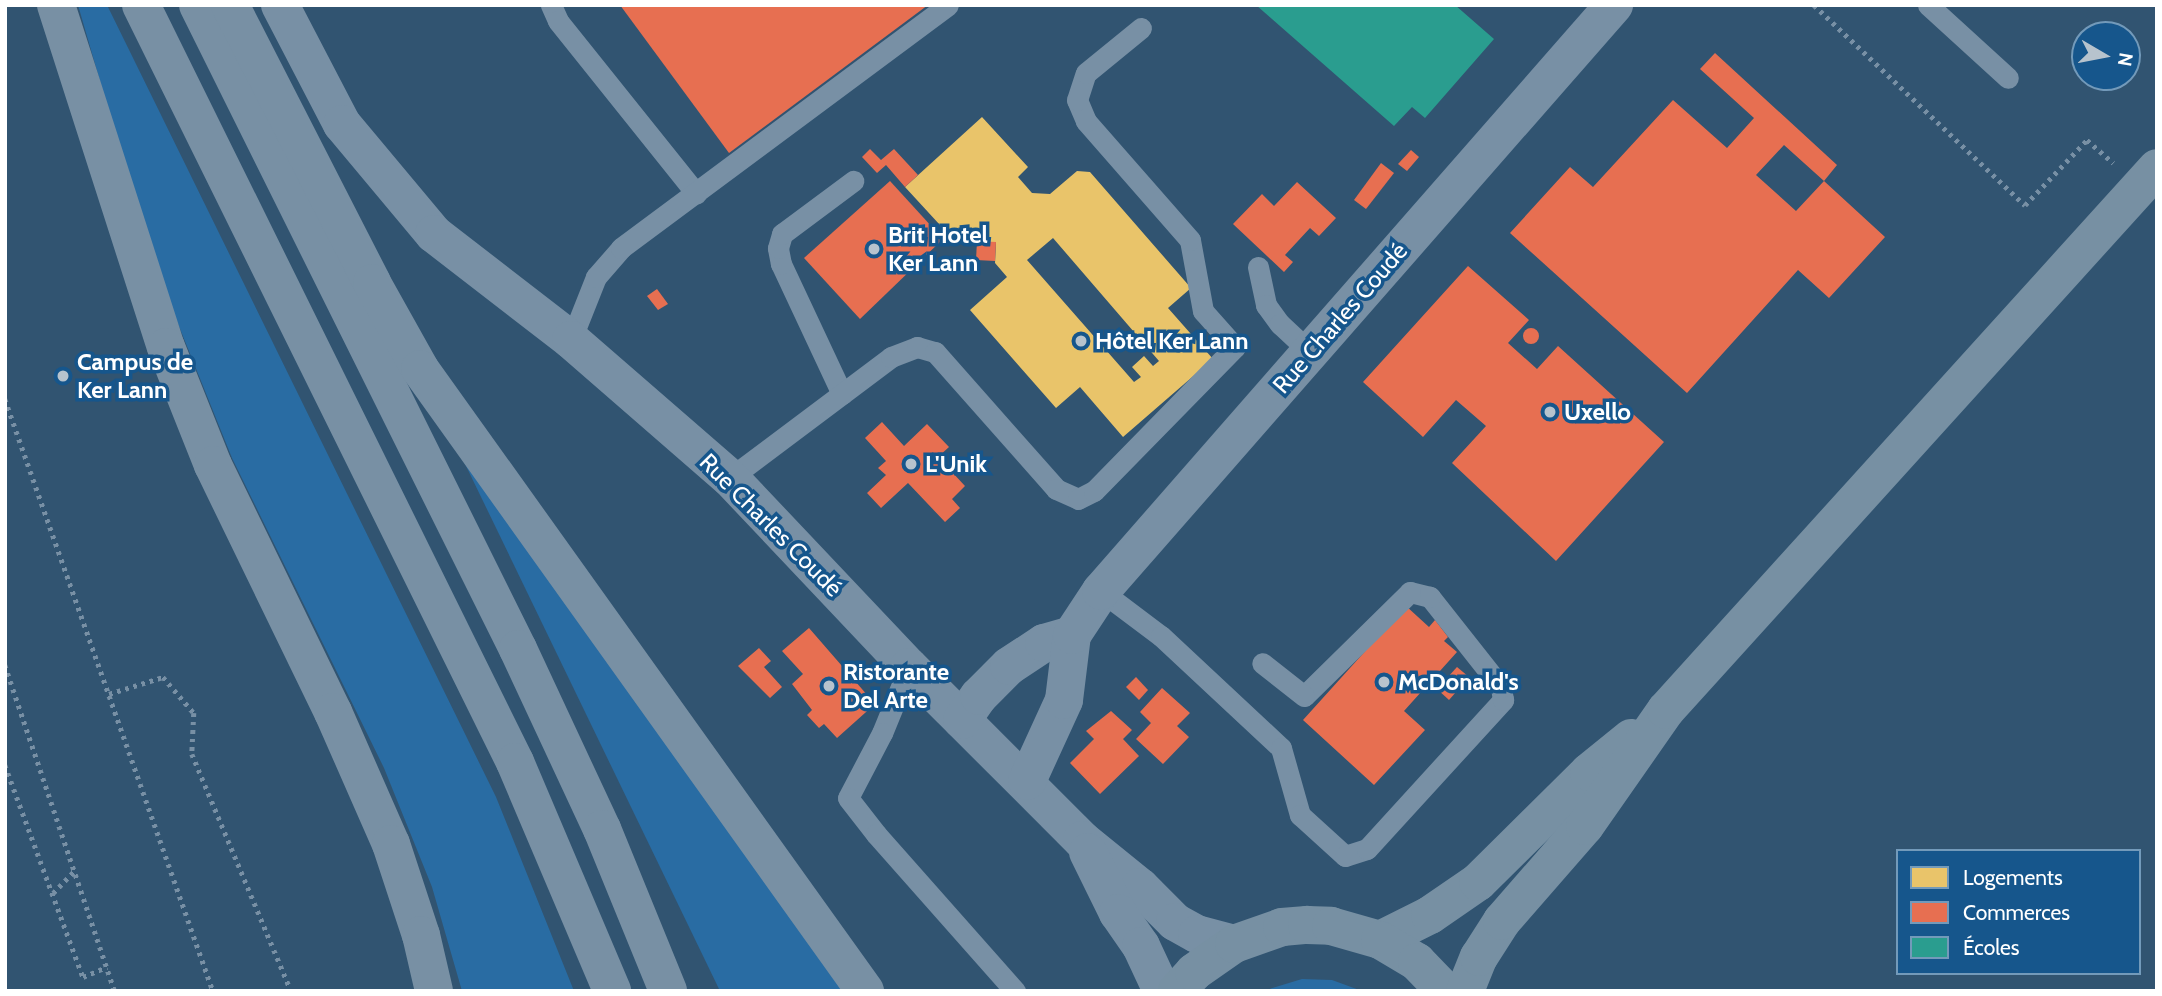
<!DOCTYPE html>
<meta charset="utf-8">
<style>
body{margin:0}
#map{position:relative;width:2162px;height:996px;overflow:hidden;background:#315471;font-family:Cabin,sans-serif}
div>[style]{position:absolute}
.green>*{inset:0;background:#296ca3}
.homes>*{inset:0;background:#e9c46a}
.shops>*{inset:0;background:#e76f51}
.round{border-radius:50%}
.schools>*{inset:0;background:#2a9d8f}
.path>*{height:4.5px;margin-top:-2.25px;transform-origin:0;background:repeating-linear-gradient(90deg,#7890a5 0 3.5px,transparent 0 8.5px)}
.service>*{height:21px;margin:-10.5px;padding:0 10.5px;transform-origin:10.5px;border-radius:10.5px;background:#7890a5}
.minor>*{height:38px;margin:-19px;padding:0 19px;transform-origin:19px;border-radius:19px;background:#7890a5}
.primary>*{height:38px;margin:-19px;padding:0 19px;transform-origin:19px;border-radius:19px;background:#7790a3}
.trunk>*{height:38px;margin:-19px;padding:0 19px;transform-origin:19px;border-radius:19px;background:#7890a4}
.dots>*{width:19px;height:19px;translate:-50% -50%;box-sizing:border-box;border:4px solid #16568c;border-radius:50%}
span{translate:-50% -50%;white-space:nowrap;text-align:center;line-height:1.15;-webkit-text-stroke:7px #16568c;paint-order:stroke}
.poi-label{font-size:24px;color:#fff;font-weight:700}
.left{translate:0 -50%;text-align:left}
.street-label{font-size:24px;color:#fff}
.frame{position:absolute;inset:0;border:7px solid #fff;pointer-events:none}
.legend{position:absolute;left:1896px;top:849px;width:245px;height:126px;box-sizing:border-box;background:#16568c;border:2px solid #739aba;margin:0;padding:9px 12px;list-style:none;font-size:21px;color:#fff}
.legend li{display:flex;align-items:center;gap:14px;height:35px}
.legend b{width:35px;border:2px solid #739aba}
.north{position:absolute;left:2071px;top:21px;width:70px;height:70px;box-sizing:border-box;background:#16568c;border:2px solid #739aba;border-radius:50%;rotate:100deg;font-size:19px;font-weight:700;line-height:28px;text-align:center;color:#fff}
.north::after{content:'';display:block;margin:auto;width:24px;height:32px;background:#b7c3cd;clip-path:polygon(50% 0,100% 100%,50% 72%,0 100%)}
</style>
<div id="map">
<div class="green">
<div style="clip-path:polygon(78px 5px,107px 5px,496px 797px,574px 991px,462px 991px,432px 887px,384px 768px,232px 458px,172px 309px,130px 185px)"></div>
<div style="clip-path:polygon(453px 439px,846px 991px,720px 991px)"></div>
<div style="clip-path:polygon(1302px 979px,1332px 980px,1362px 991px,1263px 991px)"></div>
</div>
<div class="homes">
<div style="clip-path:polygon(evenodd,982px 117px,1028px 167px,1018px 177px,1032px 193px,1050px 194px,1077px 171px,1090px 172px,1191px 288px,1168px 308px,1213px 359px,1123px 437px,1080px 387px,1056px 408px,970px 310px,1007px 277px,995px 263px,996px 242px,976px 243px,963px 227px,951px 237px,905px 187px,982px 117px,1053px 238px,1159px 361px,1153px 366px,1144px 356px,1132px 367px,1141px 377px,1134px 382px,1027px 260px,1053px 238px)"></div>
</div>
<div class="shops">
<div style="clip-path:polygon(620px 5px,928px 5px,729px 153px)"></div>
<div style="clip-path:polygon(1715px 53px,1837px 165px,1824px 181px,1784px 145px,1756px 175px,1796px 211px,1824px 181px,1885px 237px,1829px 298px,1798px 270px,1687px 393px,1510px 233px,1570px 167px,1593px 187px,1673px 100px,1727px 148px,1754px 118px,1700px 69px)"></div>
<div style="clip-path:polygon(870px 149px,881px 160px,894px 149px,918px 175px,905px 187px,886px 165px,877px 173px,862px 157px)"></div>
<div style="clip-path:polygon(1411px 150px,1419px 157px,1407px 171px,1398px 164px)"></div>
<div style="clip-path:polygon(1381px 163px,1394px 173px,1366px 209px,1354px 200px)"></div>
<div style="clip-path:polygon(890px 181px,943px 239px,860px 319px,804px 258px)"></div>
<div style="clip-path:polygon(1297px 182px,1336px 218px,1319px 236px,1310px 228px,1285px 255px,1293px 262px,1284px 272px,1233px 224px,1262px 194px,1274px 206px)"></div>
<div style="clip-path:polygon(977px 241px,996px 242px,995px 261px,976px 260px)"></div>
<div style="clip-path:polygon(1468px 266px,1529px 320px,1508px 343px,1537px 369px,1558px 346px,1664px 442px,1556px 561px,1452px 463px,1486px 426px,1456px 400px,1423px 437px,1363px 382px)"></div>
<div style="clip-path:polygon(657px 289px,668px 304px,658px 310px,647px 296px)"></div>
<div class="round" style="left:1523px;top:328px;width:16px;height:16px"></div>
<div style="clip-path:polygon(882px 422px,904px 446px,927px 424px,949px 447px,938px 457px,965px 486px,952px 499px,960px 508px,945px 522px,908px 483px,881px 508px,867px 493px,886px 475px,878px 468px,886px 461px,865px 438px)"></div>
<div style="clip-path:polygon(1406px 606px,1429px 627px,1435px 620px,1448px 637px,1444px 641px,1457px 652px,1404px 711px,1425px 730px,1374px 785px,1303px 720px)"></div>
<div style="clip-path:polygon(809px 628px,875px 704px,837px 738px,824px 724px,819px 728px,807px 715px,812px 710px,792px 684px,803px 674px,782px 651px)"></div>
<div style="clip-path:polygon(759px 648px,771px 661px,764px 667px,782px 687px,770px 698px,738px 666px)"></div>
<div style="clip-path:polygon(1457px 667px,1469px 677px,1449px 700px,1437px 689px)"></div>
<div style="clip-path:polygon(1136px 677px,1148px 690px,1139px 700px,1126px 687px)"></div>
<div style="clip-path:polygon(1162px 688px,1190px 713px,1177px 726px,1189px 737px,1163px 764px,1136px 739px,1151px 723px,1140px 712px)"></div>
<div style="clip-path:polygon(1111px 711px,1132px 730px,1123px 739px,1139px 756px,1100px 794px,1070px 763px,1094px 739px,1086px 731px)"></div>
</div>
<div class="schools">
<div style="clip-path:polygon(1256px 5px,1455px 5px,1494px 39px,1425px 118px,1412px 107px,1394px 126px)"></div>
</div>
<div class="path">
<div style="left:1814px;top:5px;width:291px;rotate:43.5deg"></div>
<div style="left:2025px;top:205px;width:90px;rotate:-46.4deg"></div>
<div style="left:2087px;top:140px;width:35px;rotate:41deg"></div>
<div style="left:5px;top:399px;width:627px;rotate:70.64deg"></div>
<div style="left:5px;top:665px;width:344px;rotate:71.4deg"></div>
<div style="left:109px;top:694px;width:57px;rotate:-17.5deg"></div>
<div style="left:163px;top:677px;width:48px;rotate:49.3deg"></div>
<div style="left:194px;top:713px;width:41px;rotate:92.8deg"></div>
<div style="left:192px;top:754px;width:257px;rotate:67.3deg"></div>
<div style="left:5px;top:765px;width:226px;rotate:69.8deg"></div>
<div style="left:83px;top:977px;width:26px;rotate:-23deg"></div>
<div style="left:53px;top:893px;width:30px;rotate:-46deg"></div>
</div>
<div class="service">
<div style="left:551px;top:5px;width:17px;rotate:66deg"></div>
<div style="left:558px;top:21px;width:221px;rotate:51.3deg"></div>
<div style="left:1928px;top:5px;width:108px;rotate:42.4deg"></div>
<div style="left:1258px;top:267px;width:39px;rotate:78deg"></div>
<div style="left:1266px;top:305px;width:24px;rotate:54deg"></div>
<div style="left:1280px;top:324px;width:41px;rotate:43deg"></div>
<div style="left:571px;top:340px;width:68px;rotate:-68.4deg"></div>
<div style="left:596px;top:277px;width:38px;rotate:-49deg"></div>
<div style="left:621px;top:248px;width:407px;rotate:-36.6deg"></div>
<div style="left:842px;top:394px;width:144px;rotate:-115.1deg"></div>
<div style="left:781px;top:264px;width:16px;rotate:-101deg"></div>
<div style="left:778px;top:248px;width:15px;rotate:-74deg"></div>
<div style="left:782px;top:234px;width:89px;rotate:-36.7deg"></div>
<div style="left:730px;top:478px;width:201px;rotate:-36.9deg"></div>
<div style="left:891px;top:357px;width:28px;rotate:-21deg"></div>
<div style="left:917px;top:347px;width:19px;rotate:16deg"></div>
<div style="left:935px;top:352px;width:183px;rotate:48.5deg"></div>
<div style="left:1056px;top:489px;width:24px;rotate:24deg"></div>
<div style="left:1078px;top:499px;width:18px;rotate:-27deg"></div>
<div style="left:1094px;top:491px;width:202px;rotate:-45.6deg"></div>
<div style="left:1235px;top:347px;width:48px;rotate:-131.6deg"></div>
<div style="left:1203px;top:311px;width:72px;rotate:-100.4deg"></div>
<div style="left:1190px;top:240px;width:158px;rotate:-131.2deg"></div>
<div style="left:1086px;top:121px;width:23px;rotate:-113deg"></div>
<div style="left:1077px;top:100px;width:28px;rotate:-72deg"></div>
<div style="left:1086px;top:73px;width:71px;rotate:-39.3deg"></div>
<div style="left:1101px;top:591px;width:75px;rotate:36.9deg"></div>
<div style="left:1161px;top:636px;width:164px;rotate:43deg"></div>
<div style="left:1281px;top:748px;width:70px;rotate:74.2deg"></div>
<div style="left:1300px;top:815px;width:61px;rotate:42.3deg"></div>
<div style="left:1345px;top:856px;width:23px;rotate:-18deg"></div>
<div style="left:1367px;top:849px;width:202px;rotate:-47.6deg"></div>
<div style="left:1503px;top:700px;width:13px;rotate:-99deg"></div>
<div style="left:1501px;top:687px;width:115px;rotate:-128.3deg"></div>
<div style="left:1430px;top:597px;width:21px;rotate:-166deg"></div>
<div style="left:1410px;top:592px;width:148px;rotate:135.5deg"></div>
<div style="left:1304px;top:696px;width:53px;rotate:-141.8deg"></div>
<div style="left:909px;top:667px;width:71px;rotate:112.2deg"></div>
<div style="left:882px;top:733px;width:73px;rotate:117.6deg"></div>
<div style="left:848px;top:798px;width:46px;rotate:52.1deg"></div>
<div style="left:876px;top:834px;width:210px;rotate:48.5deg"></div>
</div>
<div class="minor">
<div style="left:280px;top:5px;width:134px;rotate:62.5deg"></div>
<div style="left:342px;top:124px;width:143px;rotate:50.1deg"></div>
<div style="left:434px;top:234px;width:173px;rotate:37.7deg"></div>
<div style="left:571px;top:340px;width:211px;rotate:41deg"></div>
<div style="left:730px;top:478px;width:260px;rotate:46.6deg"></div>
<div style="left:909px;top:667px;width:245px;rotate:45deg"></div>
<div style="left:1082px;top:840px;width:75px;rotate:39deg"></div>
<div style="left:1140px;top:887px;width:49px;rotate:45deg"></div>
<div style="left:1175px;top:922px;width:25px;rotate:29deg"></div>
<div style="left:1197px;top:934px;width:38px;rotate:15deg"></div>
<div style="left:962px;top:720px;width:29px;rotate:-55deg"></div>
<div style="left:979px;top:696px;width:42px;rotate:-45deg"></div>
<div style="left:1009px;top:666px;width:42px;rotate:-33.3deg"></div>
<div style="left:1044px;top:643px;width:29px;rotate:-16deg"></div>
<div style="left:1027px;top:781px;width:89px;rotate:-65.4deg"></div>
<div style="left:1064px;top:700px;width:65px;rotate:-83deg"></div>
<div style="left:1072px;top:635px;width:53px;rotate:-56.6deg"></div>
<div style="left:1101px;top:591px;width:779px;rotate:-48.8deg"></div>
<div style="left:1088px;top:852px;width:68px;rotate:63.8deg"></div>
<div style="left:1118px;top:913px;width:40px;rotate:55.1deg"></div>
<div style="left:1141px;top:946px;width:50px;rotate:65deg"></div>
</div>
<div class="primary">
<div style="left:1380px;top:940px;width:56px;rotate:-26.6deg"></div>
<div style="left:1430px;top:915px;width:58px;rotate:-34.5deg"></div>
<div style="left:1478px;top:882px;width:156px;rotate:-44.7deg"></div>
<div style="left:1589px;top:772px;width:54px;rotate:-39deg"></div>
<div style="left:1177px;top:991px;width:25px;rotate:-48deg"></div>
<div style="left:1194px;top:972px;width:49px;rotate:-35deg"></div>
<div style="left:1234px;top:944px;width:51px;rotate:-19.5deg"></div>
<div style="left:1282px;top:927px;width:25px;rotate:-5deg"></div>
<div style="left:1307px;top:925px;width:24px;rotate:2deg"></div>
<div style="left:1331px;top:926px;width:51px;rotate:15.9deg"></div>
<div style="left:1380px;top:940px;width:43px;rotate:30.7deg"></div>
<div style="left:1417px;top:962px;width:40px;rotate:46deg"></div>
<div style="left:1465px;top:991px;width:37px;rotate:-68deg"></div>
<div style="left:1479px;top:957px;width:43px;rotate:-57.4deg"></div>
<div style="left:1502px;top:921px;width:126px;rotate:-48.9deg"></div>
<div style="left:1585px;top:826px;width:141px;rotate:-55.1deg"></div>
<div style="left:1666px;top:710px;width:731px;rotate:-47.83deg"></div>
</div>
<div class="trunk">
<div style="left:56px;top:5px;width:359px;rotate:72.2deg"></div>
<div style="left:166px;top:347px;width:127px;rotate:68.3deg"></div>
<div style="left:213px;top:465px;width:275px;rotate:64.1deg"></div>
<div style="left:333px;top:712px;width:144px;rotate:66.3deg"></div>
<div style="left:391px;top:844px;width:96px;rotate:71.8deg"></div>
<div style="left:421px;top:935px;width:57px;rotate:76.9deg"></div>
<div style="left:141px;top:5px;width:844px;rotate:63.71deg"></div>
<div style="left:515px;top:762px;width:249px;rotate:67deg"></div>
<div style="left:198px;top:5px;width:719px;rotate:63.58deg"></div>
<div style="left:518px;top:649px;width:199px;rotate:65deg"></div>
<div style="left:602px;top:829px;width:175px;rotate:67.8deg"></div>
<div style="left:230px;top:5px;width:312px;rotate:62.9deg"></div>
<div style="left:372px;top:283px;width:98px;rotate:60.8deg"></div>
<div style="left:420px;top:369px;width:765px;rotate:54.42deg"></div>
</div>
<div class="dots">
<div style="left:874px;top:249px;background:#b7c3cd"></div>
<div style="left:1081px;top:341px;background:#b7c3cd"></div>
<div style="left:63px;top:376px;background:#b7c3cd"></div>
<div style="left:1550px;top:412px;background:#b7c3cd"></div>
<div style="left:911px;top:464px;background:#b7c3cd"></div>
<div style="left:1384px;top:682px;background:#b7c3cd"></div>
<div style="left:829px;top:686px;background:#b7c3cd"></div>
</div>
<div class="poi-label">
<span class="left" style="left:888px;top:249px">Brit Hotel<br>Ker Lann</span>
<span class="left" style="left:1095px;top:341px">Hôtel Ker Lann</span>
<span class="left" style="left:77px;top:376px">Campus de<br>Ker Lann</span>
<span class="left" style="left:1564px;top:412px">Uxello</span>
<span class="left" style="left:925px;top:464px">L'Unik</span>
<span class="left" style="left:843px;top:686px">Ristorante<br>Del Arte</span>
<span class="left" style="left:1398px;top:682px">McDonald's</span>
</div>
<div class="street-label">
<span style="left:1340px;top:318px;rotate:-49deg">Rue Charles Coudé</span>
<span style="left:771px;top:525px;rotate:45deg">Rue Charles Coudé</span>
</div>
<div class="frame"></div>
<ul class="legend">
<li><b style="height:19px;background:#e9c46a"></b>Logements</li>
<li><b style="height:19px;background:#e76f51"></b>Commerces</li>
<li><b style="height:19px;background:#2a9d8f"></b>Écoles</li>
</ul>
<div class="north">N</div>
</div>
